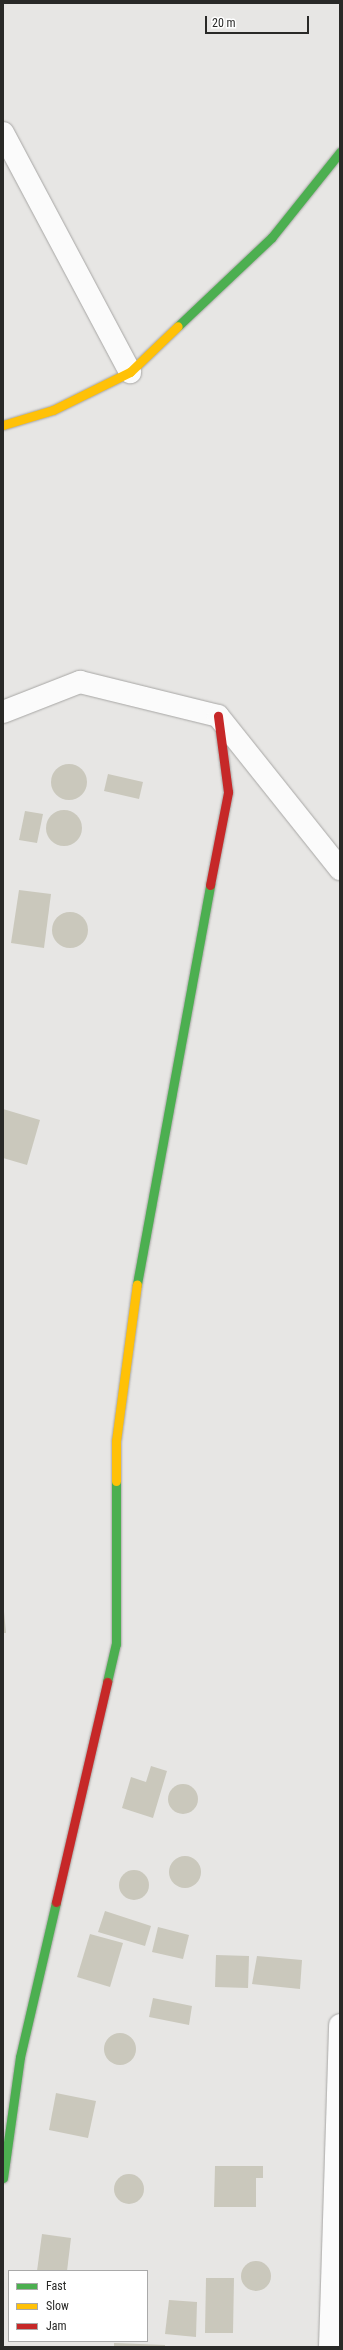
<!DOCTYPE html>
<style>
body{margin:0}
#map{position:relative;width:343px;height:2350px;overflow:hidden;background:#e7e6e4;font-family:"Roboto Condensed",sans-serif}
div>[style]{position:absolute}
.building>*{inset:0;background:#cac8bc}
.round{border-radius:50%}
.roads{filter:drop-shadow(0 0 1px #a7a6a4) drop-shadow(0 0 1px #a7a6a4)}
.street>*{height:22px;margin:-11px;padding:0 11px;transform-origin:11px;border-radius:11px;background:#fbfbfb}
.fast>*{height:9px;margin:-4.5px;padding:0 4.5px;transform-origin:4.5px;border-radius:4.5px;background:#4caf50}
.slow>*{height:9px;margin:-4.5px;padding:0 4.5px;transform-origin:4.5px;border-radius:4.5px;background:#ffc107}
.jam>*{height:9px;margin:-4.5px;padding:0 4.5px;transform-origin:4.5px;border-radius:4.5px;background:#c62828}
span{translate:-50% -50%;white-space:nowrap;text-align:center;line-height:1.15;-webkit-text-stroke:3.5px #fff;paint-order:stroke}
.frame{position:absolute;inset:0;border:4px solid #292927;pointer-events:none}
.legend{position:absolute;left:8px;top:2270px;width:140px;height:72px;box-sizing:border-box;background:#fff;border:1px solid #a9a9a9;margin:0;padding:5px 7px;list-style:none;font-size:12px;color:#292927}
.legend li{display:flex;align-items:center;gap:8px;height:20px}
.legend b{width:20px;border:1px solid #a9a9a9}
.scale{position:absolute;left:205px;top:16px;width:104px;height:18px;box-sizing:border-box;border:2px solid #292927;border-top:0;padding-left:5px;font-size:12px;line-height:14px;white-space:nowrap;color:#292927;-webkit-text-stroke:3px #fff;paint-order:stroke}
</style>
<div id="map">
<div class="building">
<div class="round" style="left:51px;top:764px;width:36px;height:36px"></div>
<div style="clip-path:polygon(108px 774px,143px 782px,139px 799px,104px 791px)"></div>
<div class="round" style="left:46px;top:810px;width:36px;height:36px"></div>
<div style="clip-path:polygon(25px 811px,43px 814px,37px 843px,19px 840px)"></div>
<div style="clip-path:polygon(19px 890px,51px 894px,44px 948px,11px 943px)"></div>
<div class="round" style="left:52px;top:912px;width:36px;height:36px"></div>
<div style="clip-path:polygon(3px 1109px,40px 1120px,27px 1165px,3px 1158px)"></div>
<div style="clip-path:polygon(3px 1601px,6px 1633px,3px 1633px)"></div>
<div style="clip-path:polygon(151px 1766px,167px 1771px,153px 1818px,122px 1808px,131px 1777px,146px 1782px)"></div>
<div class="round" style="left:168px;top:1784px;width:30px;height:30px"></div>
<div class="round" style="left:169px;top:1856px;width:32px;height:32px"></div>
<div class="round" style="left:119px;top:1870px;width:30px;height:30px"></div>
<div style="clip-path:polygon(105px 1911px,151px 1926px,145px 1946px,98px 1932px)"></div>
<div style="clip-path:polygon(158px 1927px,189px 1935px,183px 1959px,152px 1952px)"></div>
<div style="clip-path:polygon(90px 1934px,123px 1943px,110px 1987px,77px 1977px)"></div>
<div style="clip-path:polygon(216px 1955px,249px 1956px,248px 1988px,215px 1987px)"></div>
<div style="clip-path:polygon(257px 1956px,302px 1960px,300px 1989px,252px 1984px)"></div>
<div style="clip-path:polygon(153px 1998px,192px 2006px,189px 2025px,149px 2017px)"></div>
<div class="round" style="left:104px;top:2033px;width:32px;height:32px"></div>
<div style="clip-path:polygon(56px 2093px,96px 2101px,88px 2138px,49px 2130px)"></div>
<div style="clip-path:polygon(215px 2166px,263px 2166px,263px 2178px,256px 2178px,256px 2207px,214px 2207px)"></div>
<div class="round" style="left:114px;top:2174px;width:30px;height:30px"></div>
<div style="clip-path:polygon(42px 2234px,71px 2238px,67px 2271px,37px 2271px)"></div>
<div class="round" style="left:241px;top:2261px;width:30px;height:30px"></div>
<div style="clip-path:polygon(206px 2278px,234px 2278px,233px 2333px,205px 2333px)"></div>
<div style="clip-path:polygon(169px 2300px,197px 2302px,196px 2337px,165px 2334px)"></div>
<div style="clip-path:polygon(114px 2343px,165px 2345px,165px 2347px,114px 2347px)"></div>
</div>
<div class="roads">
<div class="street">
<div style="left:3px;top:133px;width:271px;rotate:62deg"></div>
<div style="left:3px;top:712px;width:83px;rotate:-21.3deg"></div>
<div style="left:80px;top:682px;width:142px;rotate:13.8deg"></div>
<div style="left:218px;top:716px;width:196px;rotate:51.4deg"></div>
<div style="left:330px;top:2347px;width:322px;rotate:-88.2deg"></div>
</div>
<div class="fast">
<div style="left:178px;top:326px;width:129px;rotate:-43.4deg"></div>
<div style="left:272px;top:237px;width:109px;rotate:-51.3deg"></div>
<div style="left:137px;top:1284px;width:406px;rotate:-79.6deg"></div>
<div style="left:107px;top:1682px;width:39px;rotate:-77deg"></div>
<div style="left:116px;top:1644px;width:163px;rotate:-90deg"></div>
<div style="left:3px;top:2178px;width:122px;rotate:-82deg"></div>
<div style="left:20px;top:2057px;width:159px;rotate:-76.9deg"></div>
</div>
<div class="slow">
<div style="left:3px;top:425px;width:52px;rotate:-16.7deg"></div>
<div style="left:53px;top:410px;width:86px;rotate:-26.3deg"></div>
<div style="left:130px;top:372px;width:66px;rotate:-43.8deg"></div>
<div style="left:116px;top:1481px;width:40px;rotate:-90deg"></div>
<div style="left:116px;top:1441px;width:158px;rotate:-82.4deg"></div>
</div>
<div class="jam">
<div style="left:210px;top:885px;width:95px;rotate:-79deg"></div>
<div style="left:228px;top:792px;width:77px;rotate:-97.5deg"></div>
<div style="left:56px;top:1902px;width:226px;rotate:-76.9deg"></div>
</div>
</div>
<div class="frame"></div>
<ul class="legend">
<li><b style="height:5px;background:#4caf50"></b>Fast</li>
<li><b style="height:5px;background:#ffc107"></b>Slow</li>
<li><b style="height:5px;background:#c62828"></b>Jam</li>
</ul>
<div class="scale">20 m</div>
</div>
